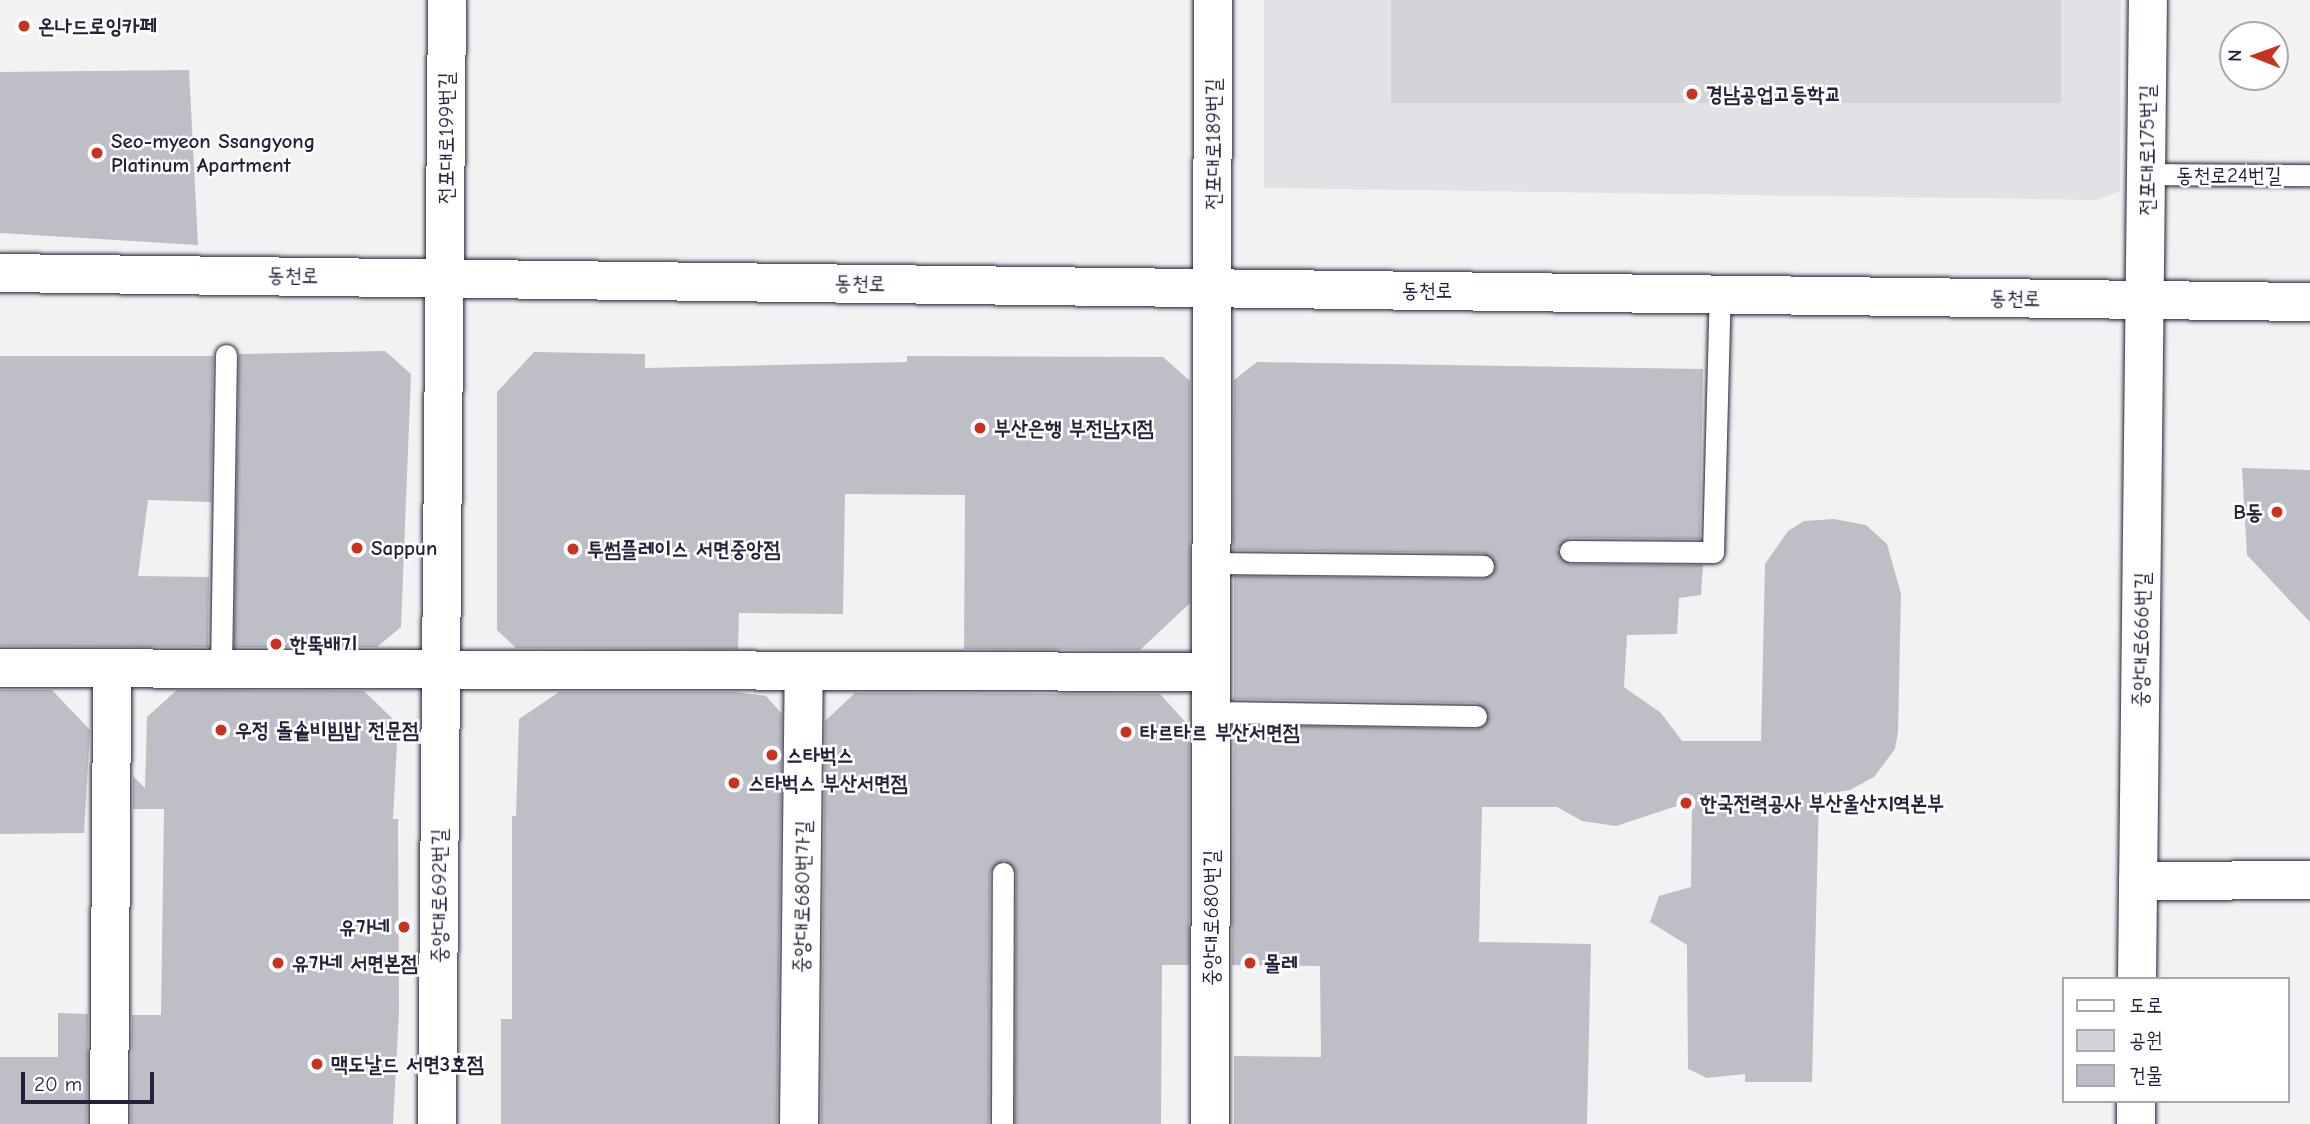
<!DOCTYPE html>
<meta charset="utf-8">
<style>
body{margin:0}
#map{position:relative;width:2310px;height:1124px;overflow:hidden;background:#f2f2f3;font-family:"Comic Neue","Poor Story",sans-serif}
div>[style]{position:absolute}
.built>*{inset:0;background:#e2e2e6}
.green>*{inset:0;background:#d3d3d8}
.building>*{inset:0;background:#bebec6}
.roads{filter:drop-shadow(0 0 2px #22223b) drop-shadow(0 0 2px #22223b)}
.lane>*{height:21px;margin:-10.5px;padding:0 10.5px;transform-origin:10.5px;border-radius:10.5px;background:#fff}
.street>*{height:38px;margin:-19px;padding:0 19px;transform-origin:19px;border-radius:19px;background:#fff}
.secondary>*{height:38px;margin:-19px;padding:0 19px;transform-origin:19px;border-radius:19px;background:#fff}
.dots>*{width:19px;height:19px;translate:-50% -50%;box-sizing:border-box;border:4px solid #fff;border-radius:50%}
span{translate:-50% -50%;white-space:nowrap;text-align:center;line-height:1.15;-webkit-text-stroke:5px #fff;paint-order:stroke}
.poi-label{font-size:21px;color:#22223b;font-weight:700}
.left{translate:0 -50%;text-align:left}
.right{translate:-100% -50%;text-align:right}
.street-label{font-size:21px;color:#22223b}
.legend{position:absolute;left:2062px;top:977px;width:228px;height:126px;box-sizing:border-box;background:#fff;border:2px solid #a7a7b1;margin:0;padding:9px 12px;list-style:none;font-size:21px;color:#22223b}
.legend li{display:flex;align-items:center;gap:14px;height:35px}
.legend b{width:35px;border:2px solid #a7a7b1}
.north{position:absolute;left:2219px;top:21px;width:70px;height:70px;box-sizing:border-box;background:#fff;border:2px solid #a7a7b1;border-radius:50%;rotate:271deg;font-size:19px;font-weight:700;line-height:28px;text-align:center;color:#22223b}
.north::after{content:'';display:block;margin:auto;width:24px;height:32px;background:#c8321e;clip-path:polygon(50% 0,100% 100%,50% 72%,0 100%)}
.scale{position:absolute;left:21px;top:1072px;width:133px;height:32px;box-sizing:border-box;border:4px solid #22223b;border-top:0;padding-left:9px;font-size:21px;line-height:24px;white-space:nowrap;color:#22223b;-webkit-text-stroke:5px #fff;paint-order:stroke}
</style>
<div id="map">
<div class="built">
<div style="clip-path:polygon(1264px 0,2121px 0,2120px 191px,2097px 200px,1264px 188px)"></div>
</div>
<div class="green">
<div style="clip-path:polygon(1391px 0,2061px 0,2061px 103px,1391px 103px)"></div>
</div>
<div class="building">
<div style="clip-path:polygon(189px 70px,198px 245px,0 233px,0 72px)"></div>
<div style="clip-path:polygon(385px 351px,411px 374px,401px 627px,377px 647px,234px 647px,239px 354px)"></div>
<div style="clip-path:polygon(534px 352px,645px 354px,645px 368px,907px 362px,907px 356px,1163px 357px,1190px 381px,1190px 603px,1140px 650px,964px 649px,965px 495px,845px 494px,843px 614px,739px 613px,738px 649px,516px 648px,497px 630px,497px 392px)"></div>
<div style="clip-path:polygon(0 356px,213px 356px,211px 502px,148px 500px,138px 576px,209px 577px,208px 647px,0 646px)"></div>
<div style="clip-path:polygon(1257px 362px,1703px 369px,1700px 539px,1570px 538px,1557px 550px,1570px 564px,1703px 565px,1701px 595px,1679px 598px,1677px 634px,1627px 635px,1624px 687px,1661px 713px,1682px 741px,1761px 741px,1765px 564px,1788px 531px,1804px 521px,1834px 519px,1866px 525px,1887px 544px,1901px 594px,1898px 732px,1895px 749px,1874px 777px,1850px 790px,1819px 795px,1812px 1082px,1745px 1082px,1745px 1074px,1707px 1078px,1688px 1069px,1687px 945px,1650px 922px,1659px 896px,1691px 887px,1692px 801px,1616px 826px,1582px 821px,1557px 807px,1482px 807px,1479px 942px,1591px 944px,1587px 1124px,1234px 1124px,1234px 1056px,1321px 1057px,1320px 966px,1232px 965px,1234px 725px,1476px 729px,1489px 716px,1476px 703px,1234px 699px,1234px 576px,1483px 579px,1496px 567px,1483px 553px,1233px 550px,1234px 380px)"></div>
<div style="clip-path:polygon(2242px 468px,2310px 470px,2310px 622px,2247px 555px)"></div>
<div style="clip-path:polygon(0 690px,52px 690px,90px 730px,84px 833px,0 834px)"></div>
<div style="clip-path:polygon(177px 690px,364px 691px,398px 724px,393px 819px,398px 819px,399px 1011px,393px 1124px,131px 1124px,132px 1015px,161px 1015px,164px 809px,133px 809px,133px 776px,145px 788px,147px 717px)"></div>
<div style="clip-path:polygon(559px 692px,735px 692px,766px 696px,782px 714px,777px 1124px,501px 1124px,501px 1019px,512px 1019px,512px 816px,516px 816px,519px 719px)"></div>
<div style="clip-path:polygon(855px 693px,1160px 694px,1189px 726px,1189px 965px,1162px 965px,1161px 1124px,1015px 1124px,1016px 873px,1004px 860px,990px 873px,989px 1124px,821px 1124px,825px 721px)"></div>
<div style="clip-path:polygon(58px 1013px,88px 1014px,87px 1124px,0 1124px,0 1057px,58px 1057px)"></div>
</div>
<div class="roads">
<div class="lane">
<div style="left:2147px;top:174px;width:163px;rotate:0.4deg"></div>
<div style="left:1570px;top:551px;width:143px;rotate:0.4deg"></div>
<div style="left:1713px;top:552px;width:260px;rotate:-88.5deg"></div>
<div style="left:1212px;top:563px;width:271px;rotate:0.6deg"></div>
<div style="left:221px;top:669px;width:314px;rotate:-89.1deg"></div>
<div style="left:1211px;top:712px;width:265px;rotate:0.9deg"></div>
<div style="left:1002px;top:1124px;width:251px;rotate:-89.8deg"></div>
</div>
<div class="street">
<div style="left:0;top:668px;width:1211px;rotate:0.19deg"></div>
<div style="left:2138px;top:881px;width:172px;rotate:-0.3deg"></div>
<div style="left:109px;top:1124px;width:455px;rotate:-89.6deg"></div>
<div style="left:799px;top:1124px;width:453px;rotate:-89.4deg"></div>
<div style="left:1210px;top:1124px;width:1124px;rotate:-89.85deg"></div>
</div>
<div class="secondary">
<div style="left:0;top:273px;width:2310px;rotate:0.72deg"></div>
<div style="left:2137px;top:979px;width:979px;rotate:-89.36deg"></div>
<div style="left:437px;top:1124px;width:1124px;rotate:-89.49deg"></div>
<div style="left:2136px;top:1124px;width:23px;rotate:-90deg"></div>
</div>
</div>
<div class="dots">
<div style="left:24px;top:26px;background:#c8321e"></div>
<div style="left:1692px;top:94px;background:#c8321e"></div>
<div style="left:97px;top:153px;background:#c8321e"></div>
<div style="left:980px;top:428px;background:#c8321e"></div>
<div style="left:2277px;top:512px;background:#c8321e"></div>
<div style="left:357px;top:548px;background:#c8321e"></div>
<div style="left:573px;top:549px;background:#c8321e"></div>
<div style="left:276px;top:644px;background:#c8321e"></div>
<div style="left:221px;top:730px;background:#c8321e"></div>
<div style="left:1126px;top:732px;background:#c8321e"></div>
<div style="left:772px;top:755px;background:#c8321e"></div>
<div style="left:734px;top:783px;background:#c8321e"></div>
<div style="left:1686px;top:803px;background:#c8321e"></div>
<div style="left:404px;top:927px;background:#c8321e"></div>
<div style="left:278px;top:963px;background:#c8321e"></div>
<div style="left:1250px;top:963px;background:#c8321e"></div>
<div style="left:317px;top:1064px;background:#c8321e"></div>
</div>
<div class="poi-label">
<span class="left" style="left:38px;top:26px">온나드로잉카페</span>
<span class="left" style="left:1706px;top:94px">경남공업고등학교</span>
<span class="left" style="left:111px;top:153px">Seo-myeon Ssangyong<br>Platinum Apartment</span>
<span class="left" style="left:994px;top:428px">부산은행 부전남지점</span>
<span class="right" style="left:2263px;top:512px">B동</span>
<span class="left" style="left:371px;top:548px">Sappun</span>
<span class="left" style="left:587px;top:549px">투썸플레이스 서면중앙점</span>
<span class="left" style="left:290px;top:644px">한뚝배기</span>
<span class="left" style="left:235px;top:730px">우정 돌솥비빔밥 전문점</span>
<span class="left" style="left:1140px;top:732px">타르타르 부산서면점</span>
<span class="left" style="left:786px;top:755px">스타벅스</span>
<span class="left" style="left:748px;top:783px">스타벅스 부산서면점</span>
<span class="left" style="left:1700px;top:803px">한국전력공사 부산울산지역본부</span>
<span class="right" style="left:390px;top:927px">유가네</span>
<span class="left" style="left:292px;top:963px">유가네 서면본점</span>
<span class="left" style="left:1264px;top:963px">몰레</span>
<span class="left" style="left:331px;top:1064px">맥도날드 서면3호점</span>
</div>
<div class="street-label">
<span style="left:446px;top:138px;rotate:-90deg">전포대로199번길</span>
<span style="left:1213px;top:144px;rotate:-90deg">전포대로189번길</span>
<span style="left:2147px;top:150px;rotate:-90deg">전포대로175번길</span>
<span style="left:2229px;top:175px">동천로24번길</span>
<span style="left:293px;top:275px;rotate:1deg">동천로</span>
<span style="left:860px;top:283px;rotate:1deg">동천로</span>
<span style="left:1427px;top:290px">동천로</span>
<span style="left:2015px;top:298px;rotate:1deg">동천로</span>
<span style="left:2141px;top:640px;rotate:-89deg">중앙대로666번길</span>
<span style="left:439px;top:896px;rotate:-90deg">중앙대로692번길</span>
<span style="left:802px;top:897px;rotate:-89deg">중앙대로680번가길</span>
<span style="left:1211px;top:918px;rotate:-90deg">중앙대로680번길</span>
</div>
<ul class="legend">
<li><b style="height:9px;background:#fff"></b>도로</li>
<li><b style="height:19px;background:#d3d3d8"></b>공원</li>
<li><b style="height:19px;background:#bebec6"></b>건물</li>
</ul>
<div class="north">N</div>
<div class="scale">20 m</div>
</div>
